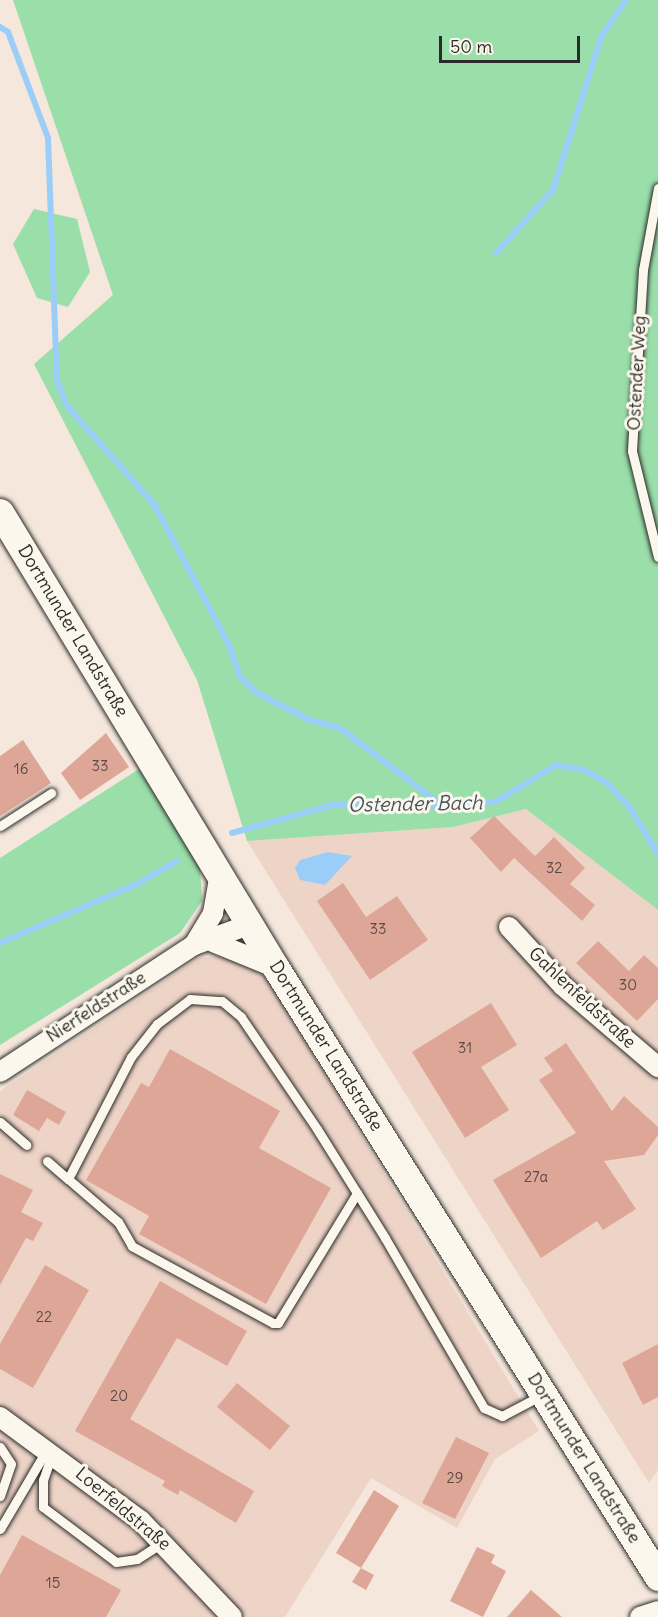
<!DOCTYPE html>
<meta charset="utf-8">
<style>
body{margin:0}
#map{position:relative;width:658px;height:1617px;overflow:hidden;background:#f5e7db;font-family:Delius,sans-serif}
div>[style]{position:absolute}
.built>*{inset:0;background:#eed4c7}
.green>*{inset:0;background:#9adea9}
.water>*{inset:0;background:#9acdf8}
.stream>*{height:6px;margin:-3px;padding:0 3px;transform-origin:3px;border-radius:3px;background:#9acdf8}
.building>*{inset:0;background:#dea697}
.roads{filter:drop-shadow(0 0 2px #2b2b2b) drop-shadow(0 0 2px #2b2b2b)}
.lane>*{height:9px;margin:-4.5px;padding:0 4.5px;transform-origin:4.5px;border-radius:4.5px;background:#fbf7ec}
.street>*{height:20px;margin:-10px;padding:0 10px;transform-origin:10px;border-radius:10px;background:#fbf7ec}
.secondary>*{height:27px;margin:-13.5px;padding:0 13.5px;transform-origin:13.5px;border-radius:13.5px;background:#fbf7ec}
span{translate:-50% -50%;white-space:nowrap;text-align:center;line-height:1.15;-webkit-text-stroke:6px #fbf7ec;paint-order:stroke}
.number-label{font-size:15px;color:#584a46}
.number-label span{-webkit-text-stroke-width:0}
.street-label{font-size:18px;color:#2b2b2b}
.water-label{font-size:20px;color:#47545e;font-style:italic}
.scale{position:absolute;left:439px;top:36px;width:141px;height:27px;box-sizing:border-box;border:3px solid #2b2b2b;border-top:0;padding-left:8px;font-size:18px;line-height:21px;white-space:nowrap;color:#2b2b2b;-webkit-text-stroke:4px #fbf7ec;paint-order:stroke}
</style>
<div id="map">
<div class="built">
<div style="clip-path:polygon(526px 809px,658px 910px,658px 1470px,649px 1483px,247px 841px,453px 827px)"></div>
<div style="clip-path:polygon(220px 956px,249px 965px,268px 980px,539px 1431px,495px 1459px,457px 1528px,371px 1478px,285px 1617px,0 1617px,0 1091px,199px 958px)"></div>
</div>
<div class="green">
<div style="clip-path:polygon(13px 0,658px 0,658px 910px,526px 809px,453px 827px,247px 841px,197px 680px,34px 364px,113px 295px)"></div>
<div style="clip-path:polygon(34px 209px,77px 219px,90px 272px,68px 307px,37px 298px,13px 244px)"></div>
<div style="clip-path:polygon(139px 769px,200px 867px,202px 901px,180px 933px,0 1045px,0 858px)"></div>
</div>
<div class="water">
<div style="clip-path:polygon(328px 852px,352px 856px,325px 885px,300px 880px,295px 868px,300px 860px)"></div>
</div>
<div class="stream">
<div style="left:0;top:27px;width:9px;rotate:32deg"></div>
<div style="left:8px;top:32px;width:113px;rotate:69.3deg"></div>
<div style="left:48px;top:138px;width:242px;rotate:87.9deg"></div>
<div style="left:57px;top:380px;width:27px;rotate:70deg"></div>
<div style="left:66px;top:405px;width:132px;rotate:48.4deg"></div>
<div style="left:154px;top:504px;width:160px;rotate:62deg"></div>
<div style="left:229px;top:645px;width:34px;rotate:71deg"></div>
<div style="left:240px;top:677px;width:23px;rotate:43deg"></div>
<div style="left:257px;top:693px;width:59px;rotate:27deg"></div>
<div style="left:310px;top:720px;width:31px;rotate:15deg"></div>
<div style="left:340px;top:728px;width:126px;rotate:37.2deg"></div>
<div style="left:496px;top:253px;width:85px;rotate:-47.9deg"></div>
<div style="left:553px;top:190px;width:163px;rotate:-72.5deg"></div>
<div style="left:602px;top:35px;width:42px;rotate:-55.6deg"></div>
<div style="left:232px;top:833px;width:105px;rotate:-15.5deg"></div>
<div style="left:333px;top:805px;width:136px;rotate:0.4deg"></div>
<div style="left:469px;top:806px;width:28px;rotate:-10deg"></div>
<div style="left:497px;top:801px;width:69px;rotate:-31.4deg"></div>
<div style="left:556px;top:765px;width:28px;rotate:10deg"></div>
<div style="left:584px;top:770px;width:25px;rotate:29deg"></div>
<div style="left:606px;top:782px;width:35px;rotate:47deg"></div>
<div style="left:630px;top:808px;width:54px;rotate:58.7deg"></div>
<div style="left:0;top:943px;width:149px;rotate:-23.3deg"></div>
<div style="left:137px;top:884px;width:46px;rotate:-29.9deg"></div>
</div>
<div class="building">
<div style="clip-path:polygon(106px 733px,129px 767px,80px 800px,61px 773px)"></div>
<div style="clip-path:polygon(23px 740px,51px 783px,0 816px,0 756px)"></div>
<div style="clip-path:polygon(494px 816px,535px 856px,554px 837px,585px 868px,570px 884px,595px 905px,582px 921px,514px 858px,501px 872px,470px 838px)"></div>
<div style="clip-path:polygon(343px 883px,366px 917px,397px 896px,428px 940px,370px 980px,317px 901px)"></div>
<div style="clip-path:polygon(598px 941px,629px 971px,644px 955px,658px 968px,658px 999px,637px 1021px,576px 963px)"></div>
<div style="clip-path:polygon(491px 1003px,517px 1045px,481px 1067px,509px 1110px,465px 1138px,412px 1052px)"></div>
<div style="clip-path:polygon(566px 1043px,612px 1111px,624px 1096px,658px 1127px,658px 1135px,644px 1155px,604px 1161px,636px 1209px,603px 1230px,597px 1221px,541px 1258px,493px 1180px,576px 1133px,539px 1080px,553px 1071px,544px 1058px)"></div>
<div style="clip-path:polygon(170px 1049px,280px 1111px,259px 1148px,331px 1188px,266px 1304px,139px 1234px,149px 1216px,86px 1180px,141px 1083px,149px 1087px)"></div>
<div style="clip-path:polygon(27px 1090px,66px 1112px,59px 1125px,47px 1118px,39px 1131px,13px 1115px)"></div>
<div style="clip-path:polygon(0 1174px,33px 1190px,21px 1212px,43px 1223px,33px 1241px,26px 1238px,0 1285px)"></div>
<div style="clip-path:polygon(45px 1265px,89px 1290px,33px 1388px,0 1369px,0 1344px)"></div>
<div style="clip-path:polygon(160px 1281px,247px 1331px,227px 1366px,177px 1338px,130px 1419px,254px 1491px,236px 1523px,180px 1490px,178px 1495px,162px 1486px,165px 1481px,75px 1431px)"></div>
<div style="clip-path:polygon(658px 1344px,658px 1397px,643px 1405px,622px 1363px)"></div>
<div style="clip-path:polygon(237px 1383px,290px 1426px,270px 1450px,217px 1407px)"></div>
<div style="clip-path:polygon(456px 1437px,489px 1453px,455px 1519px,422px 1503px)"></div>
<div style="clip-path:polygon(374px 1490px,399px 1506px,361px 1568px,336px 1553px)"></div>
<div style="clip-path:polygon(22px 1535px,121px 1590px,106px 1617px,0 1617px,0 1575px)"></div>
<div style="clip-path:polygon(477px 1547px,495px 1555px,491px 1563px,506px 1571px,483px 1617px,450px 1601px)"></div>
<div style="clip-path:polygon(361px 1568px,374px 1575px,366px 1590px,352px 1582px)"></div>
<div style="clip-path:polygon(531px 1590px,562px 1617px,507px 1617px)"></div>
</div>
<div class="roads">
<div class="lane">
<div style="left:658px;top:188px;width:83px;rotate:100.4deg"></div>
<div style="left:643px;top:270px;width:181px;rotate:93.5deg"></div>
<div style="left:632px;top:451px;width:109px;rotate:76.2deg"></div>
<div style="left:0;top:826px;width:61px;rotate:-32.9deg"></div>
<div style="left:0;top:1122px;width:35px;rotate:41deg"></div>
<div style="left:47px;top:1161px;width:28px;rotate:41deg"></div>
<div style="left:357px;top:1193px;width:152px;rotate:121.3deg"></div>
<div style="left:278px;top:1323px;width:5px;rotate:180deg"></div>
<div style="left:273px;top:1323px;width:161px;rotate:-151.4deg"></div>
<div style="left:132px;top:1246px;width:28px;rotate:-120deg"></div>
<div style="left:118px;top:1222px;width:66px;rotate:-139.3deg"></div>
<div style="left:68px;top:1179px;width:137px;rotate:-62.7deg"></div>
<div style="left:131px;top:1057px;width:42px;rotate:-51.8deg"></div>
<div style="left:157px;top:1024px;width:41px;rotate:-37.1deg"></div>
<div style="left:190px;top:999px;width:32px;rotate:4deg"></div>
<div style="left:222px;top:1001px;width:25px;rotate:40deg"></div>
<div style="left:241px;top:1017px;width:135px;rotate:55.8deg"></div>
<div style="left:317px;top:1129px;width:75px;rotate:58deg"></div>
<div style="left:357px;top:1193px;width:53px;rotate:58.1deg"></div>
<div style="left:385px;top:1238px;width:197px;rotate:59.8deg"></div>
<div style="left:484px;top:1408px;width:20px;rotate:24deg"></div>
<div style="left:502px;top:1416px;width:45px;rotate:-27.7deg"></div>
<div style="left:0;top:1447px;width:20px;rotate:57deg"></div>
<div style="left:11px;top:1464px;width:34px;rotate:109deg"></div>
<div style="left:52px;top:1454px;width:28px;rotate:109deg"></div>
<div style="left:43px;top:1480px;width:27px;rotate:90deg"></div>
<div style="left:43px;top:1507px;width:91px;rotate:37deg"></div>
<div style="left:116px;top:1562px;width:21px;rotate:-8deg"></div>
<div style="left:137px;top:1559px;width:31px;rotate:-33deg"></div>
<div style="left:0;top:1529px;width:91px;rotate:-59.5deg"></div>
</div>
<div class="street">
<div style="left:509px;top:927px;width:80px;rotate:47.5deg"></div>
<div style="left:563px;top:986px;width:125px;rotate:40.5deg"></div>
<div style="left:213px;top:942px;width:66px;rotate:22.3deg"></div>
<div style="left:194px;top:945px;width:37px;rotate:-59deg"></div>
<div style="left:213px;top:913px;width:40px;rotate:-80deg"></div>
<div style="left:0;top:1072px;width:232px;rotate:-33.2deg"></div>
<div style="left:194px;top:945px;width:61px;rotate:-20.2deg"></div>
<div style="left:0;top:1417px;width:175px;rotate:36.4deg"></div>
<div style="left:141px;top:1521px;width:132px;rotate:46.5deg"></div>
<div style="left:640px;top:1617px;width:19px;rotate:-18deg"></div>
</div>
<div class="secondary">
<div style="left:0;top:512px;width:533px;rotate:58.82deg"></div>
<div style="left:276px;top:968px;width:719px;rotate:57.9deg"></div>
</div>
</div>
<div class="number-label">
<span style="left:100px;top:766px">33</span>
<span style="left:21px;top:769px">16</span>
<span style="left:554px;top:868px">32</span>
<span style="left:378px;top:929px">33</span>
<span style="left:628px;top:985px">30</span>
<span style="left:465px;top:1048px">31</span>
<span style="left:536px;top:1177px">27a</span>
<span style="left:44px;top:1317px">22</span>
<span style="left:119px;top:1396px">20</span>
<span style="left:455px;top:1478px">29</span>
<span style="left:53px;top:1583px">15</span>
</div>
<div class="street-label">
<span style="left:637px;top:373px;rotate:-87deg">Ostender Weg</span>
<span style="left:73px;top:631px;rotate:59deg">Dortmunder Landstraße</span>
<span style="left:582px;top:998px;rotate:43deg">Gahlenfeldstraße</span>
<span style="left:96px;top:1007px;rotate:-33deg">Nierfeldstraße</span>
<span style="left:326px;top:1046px;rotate:58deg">Dortmunder Landstraße</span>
<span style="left:584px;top:1458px;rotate:58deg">Dortmunder Landstraße</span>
<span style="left:123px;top:1509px;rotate:40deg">Loerfeldstraße</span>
</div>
<div class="water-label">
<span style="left:415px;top:803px;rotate:-1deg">Ostender Bach</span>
</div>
<div class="scale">50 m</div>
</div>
